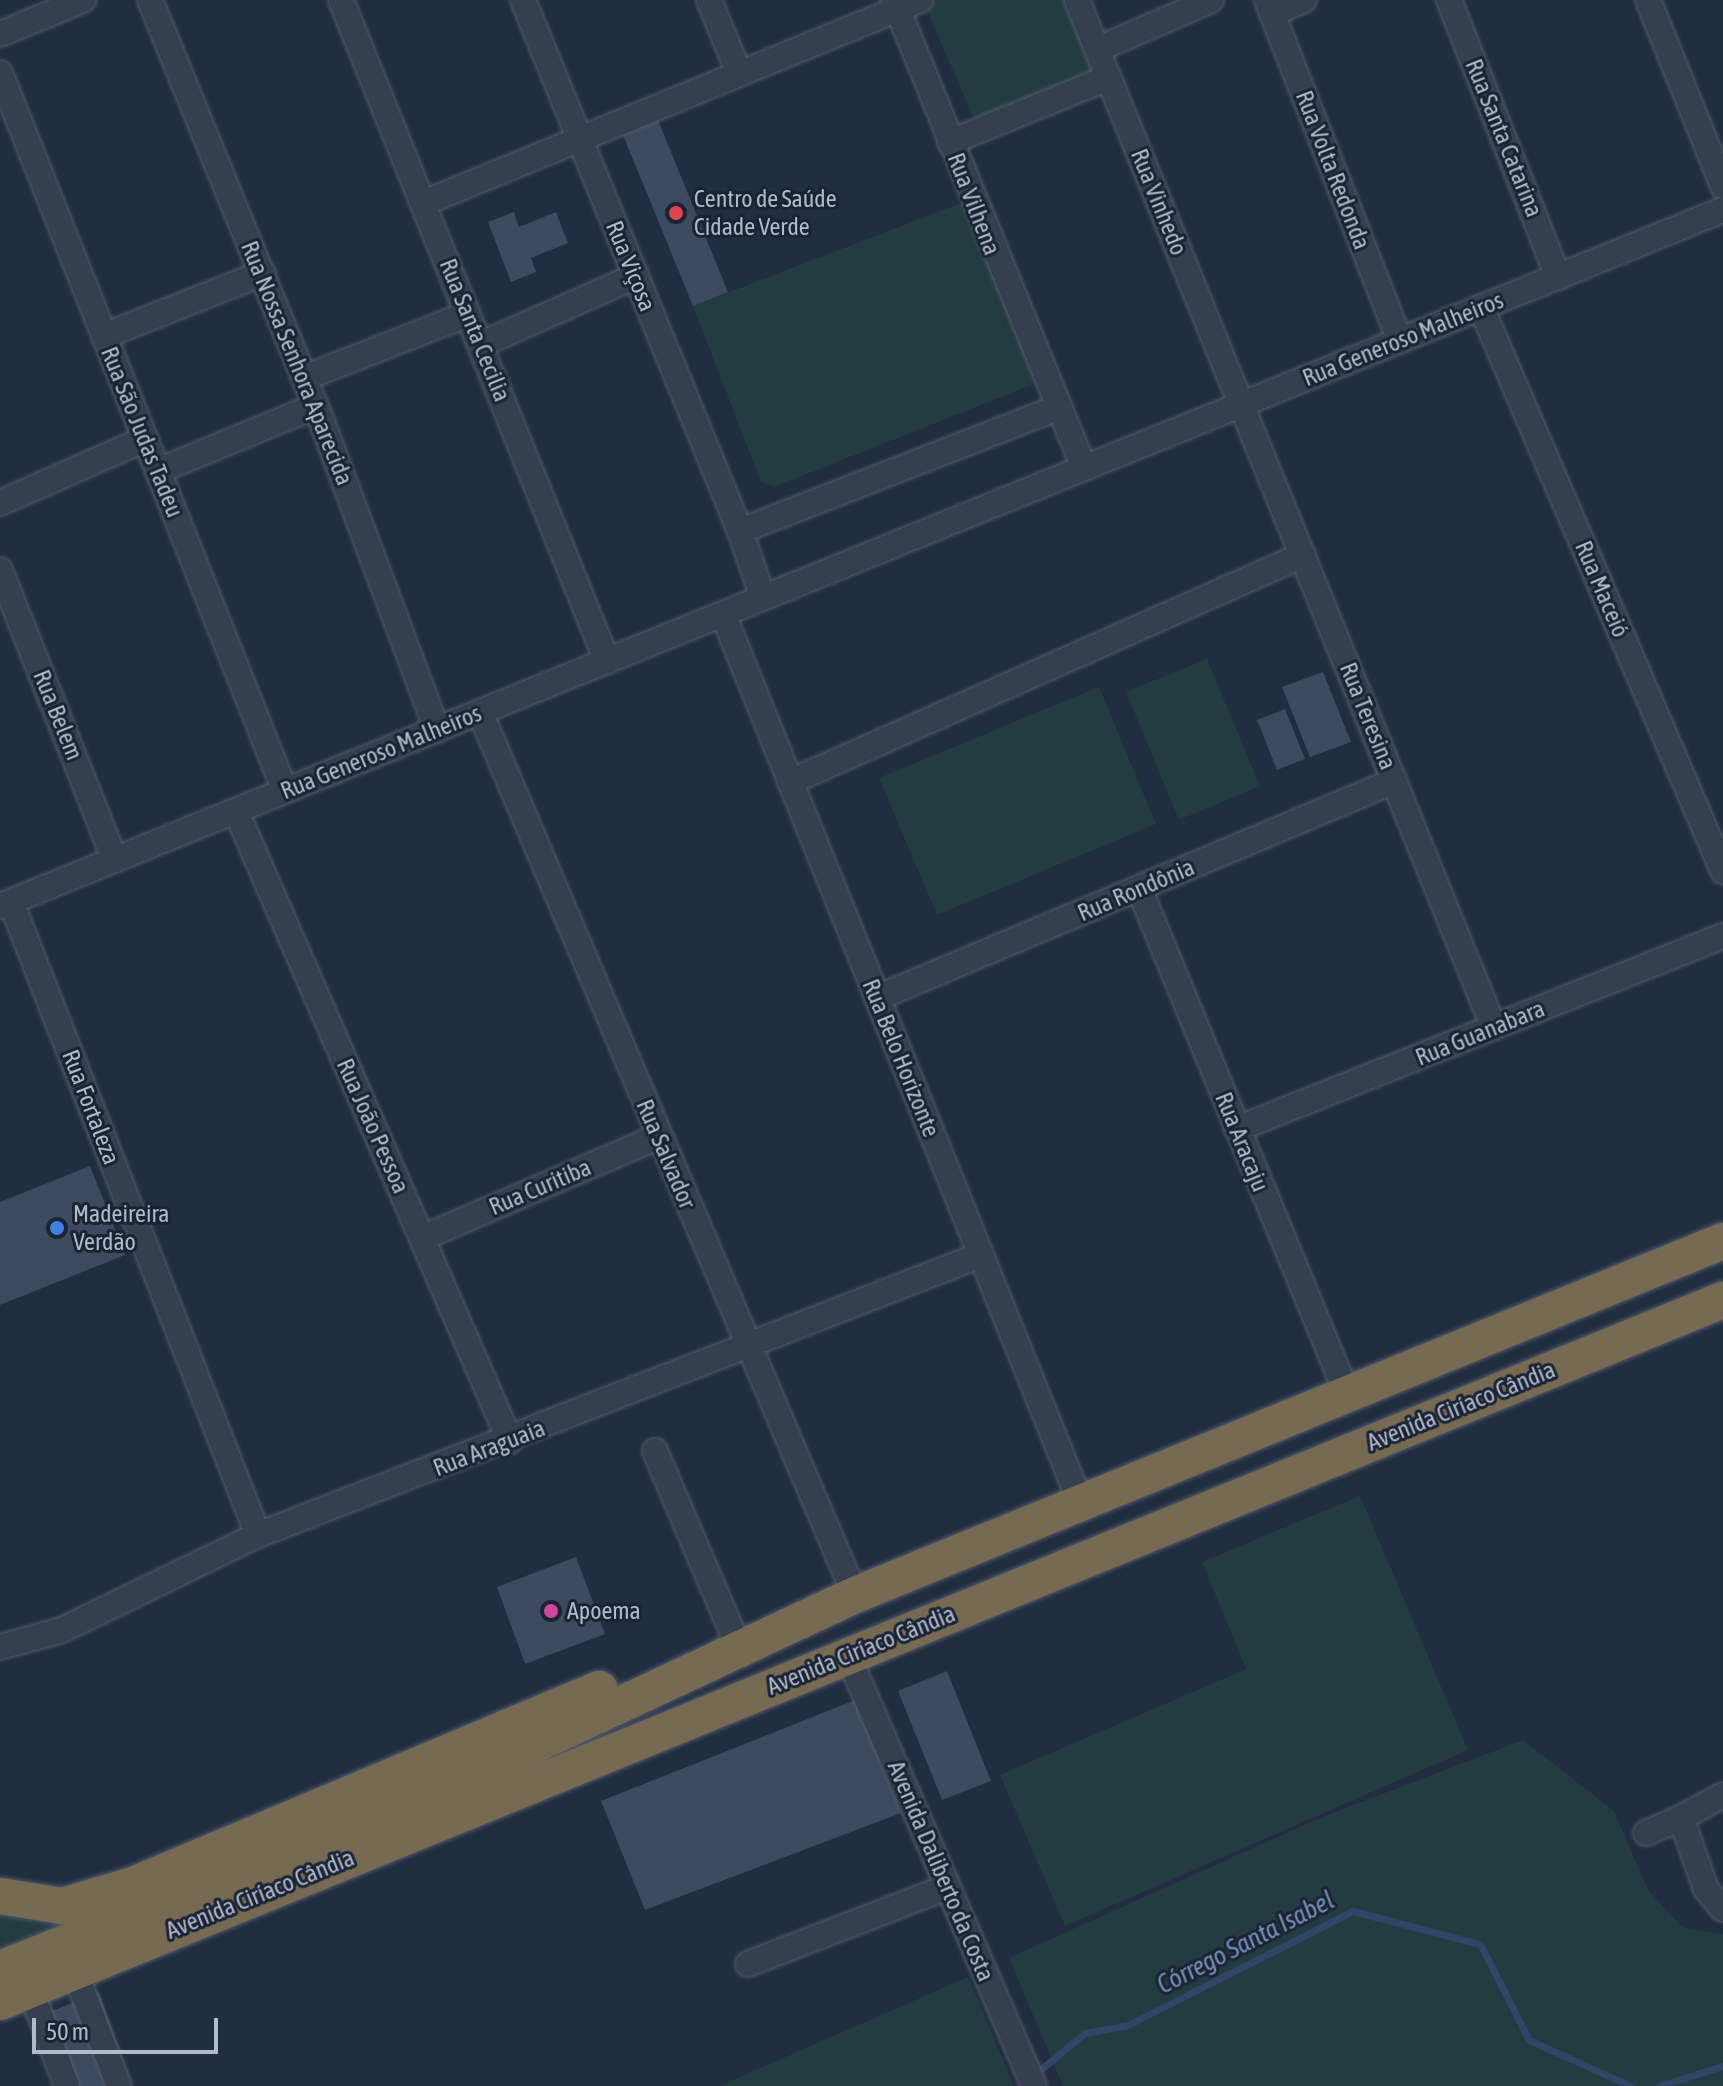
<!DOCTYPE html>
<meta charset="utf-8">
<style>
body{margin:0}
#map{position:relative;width:1723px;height:2086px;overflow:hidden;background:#212d40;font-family:"Asap Condensed",sans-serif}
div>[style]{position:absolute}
.green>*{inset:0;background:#233c41}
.stream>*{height:7px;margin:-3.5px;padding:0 3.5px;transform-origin:3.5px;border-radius:3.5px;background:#314567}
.building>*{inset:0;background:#3d4a60}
.roads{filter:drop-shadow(0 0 2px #515a6a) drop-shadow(0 0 2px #515a6a)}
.minor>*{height:24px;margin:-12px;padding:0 12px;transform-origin:12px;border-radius:12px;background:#353f4f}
.highway>*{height:36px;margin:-18px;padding:0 18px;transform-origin:18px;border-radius:18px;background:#766a52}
.dots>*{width:22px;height:22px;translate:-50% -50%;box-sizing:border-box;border:4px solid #1b2434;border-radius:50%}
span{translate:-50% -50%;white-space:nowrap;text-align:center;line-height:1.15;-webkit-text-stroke:6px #1b2434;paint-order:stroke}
.street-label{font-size:24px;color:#b1bacb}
.poi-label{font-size:24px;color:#b1bacb}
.left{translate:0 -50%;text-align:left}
.water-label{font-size:26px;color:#768eb5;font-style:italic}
.scale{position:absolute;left:32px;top:2018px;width:186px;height:36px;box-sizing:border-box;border:4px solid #b1bacb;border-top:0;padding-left:10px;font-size:24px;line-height:28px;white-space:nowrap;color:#b1bacb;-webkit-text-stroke:6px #1b2434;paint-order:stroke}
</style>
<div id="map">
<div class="green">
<div style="clip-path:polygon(938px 0,1070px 0,1095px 71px,975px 121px,925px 6px)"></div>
<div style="clip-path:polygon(964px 202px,1038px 367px,1036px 383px,774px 487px,761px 482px,693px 306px)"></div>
<div style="clip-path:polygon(1207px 659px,1260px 786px,1179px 820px,1126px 692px)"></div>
<div style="clip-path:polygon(1099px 687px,1156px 824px,937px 915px,879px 778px)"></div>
<div style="clip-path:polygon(1360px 1496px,1468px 1750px,1065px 1926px,1000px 1775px,1246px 1669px,1202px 1562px)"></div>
<div style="clip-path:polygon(1523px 1740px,1614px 1811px,1648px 1890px,1682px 1927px,1723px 1934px,1723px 2086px,1063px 2086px,1009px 1958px,1320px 1818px)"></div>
<div style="clip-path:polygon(0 1913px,34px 1922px,73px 1922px,0 1949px)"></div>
<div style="clip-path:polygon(968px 1977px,1014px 2086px,719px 2086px)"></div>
</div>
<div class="stream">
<div style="left:1035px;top:2074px;width:65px;rotate:-39.4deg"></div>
<div style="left:1085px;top:2033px;width:44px;rotate:-10.5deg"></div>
<div style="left:1128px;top:2025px;width:252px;rotate:-26.9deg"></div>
<div style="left:1353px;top:1911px;width:131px;rotate:14.6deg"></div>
<div style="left:1480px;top:1944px;width:108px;rotate:63deg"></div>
<div style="left:1529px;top:2040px;width:112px;rotate:24.3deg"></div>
<div style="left:1659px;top:2086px;width:67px;rotate:-17.4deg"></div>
</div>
<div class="building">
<div style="clip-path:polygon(658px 120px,728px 292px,693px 306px,623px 135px)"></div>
<div style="clip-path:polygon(514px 212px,519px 227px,556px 212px,568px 243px,531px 258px,536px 272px,511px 282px,488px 222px)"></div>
<div style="clip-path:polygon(1323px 672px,1351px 742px,1310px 757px,1282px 687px)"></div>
<div style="clip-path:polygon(1285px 709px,1305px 759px,1277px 770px,1257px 720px)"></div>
<div style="clip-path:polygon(90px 1166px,125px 1255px,0 1305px,0 1202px)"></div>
<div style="clip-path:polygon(576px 1557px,605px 1634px,525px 1664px,497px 1587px)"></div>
<div style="clip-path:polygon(947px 1671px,991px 1781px,942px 1800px,898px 1691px)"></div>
<div style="clip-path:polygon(855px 1700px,901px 1813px,645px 1910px,601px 1801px)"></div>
<div style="clip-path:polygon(99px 1992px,132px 2086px,62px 2086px,35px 2018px)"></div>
</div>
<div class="roads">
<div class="minor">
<div style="left:150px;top:0;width:439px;rotate:67.8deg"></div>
<div style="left:316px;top:406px;width:346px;rotate:69.5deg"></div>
<div style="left:341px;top:0;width:713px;rotate:68.08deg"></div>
<div style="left:523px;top:0;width:574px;rotate:67.77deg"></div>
<div style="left:709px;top:0;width:79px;rotate:67.7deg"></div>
<div style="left:894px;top:0;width:505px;rotate:67.9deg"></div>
<div style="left:1077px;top:0;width:1109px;rotate:67.92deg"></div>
<div style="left:1267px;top:0;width:366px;rotate:68.7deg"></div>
<div style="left:1449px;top:0;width:298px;rotate:68.5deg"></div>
<div style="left:1648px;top:0;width:201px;rotate:68deg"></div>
<div style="left:1272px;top:14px;width:35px;rotate:-24deg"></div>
<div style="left:0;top:34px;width:90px;rotate:-22.3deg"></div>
<div style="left:1098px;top:49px;width:123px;rotate:-23.4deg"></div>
<div style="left:0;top:73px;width:772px;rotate:68.35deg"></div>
<div style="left:950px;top:142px;width:170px;rotate:-22.1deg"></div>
<div style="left:426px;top:202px;width:534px;rotate:-22.24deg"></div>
<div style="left:1481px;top:307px;width:614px;rotate:66.78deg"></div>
<div style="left:104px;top:336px;width:171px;rotate:-21.6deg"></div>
<div style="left:480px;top:345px;width:171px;rotate:-23.9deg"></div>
<div style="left:304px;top:378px;width:174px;rotate:-21.3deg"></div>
<div style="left:158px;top:471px;width:171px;rotate:-22.4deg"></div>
<div style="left:0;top:503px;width:158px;rotate:-23.8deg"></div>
<div style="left:0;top:570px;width:312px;rotate:68.4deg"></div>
<div style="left:763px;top:598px;width:71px;rotate:-108.9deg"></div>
<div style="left:740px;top:531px;width:337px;rotate:-21.2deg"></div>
<div style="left:723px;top:614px;width:956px;rotate:68.08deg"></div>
<div style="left:480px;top:712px;width:959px;rotate:66.99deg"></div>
<div style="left:790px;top:782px;width:561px;rotate:-23.87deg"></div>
<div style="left:236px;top:811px;width:687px;rotate:66.49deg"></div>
<div style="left:1139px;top:888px;width:547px;rotate:67.65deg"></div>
<div style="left:11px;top:902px;width:679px;rotate:68.68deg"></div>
<div style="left:0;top:906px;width:1858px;rotate:-22deg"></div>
<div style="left:877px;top:998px;width:561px;rotate:-22.77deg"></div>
<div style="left:1237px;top:1129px;width:523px;rotate:-21.66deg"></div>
<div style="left:422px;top:1238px;width:257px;rotate:-23.2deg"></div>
<div style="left:655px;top:1451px;width:207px;rotate:66.9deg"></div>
<div style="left:0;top:1647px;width:64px;rotate:-15.3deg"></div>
<div style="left:62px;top:1630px;width:218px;rotate:-25.9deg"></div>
<div style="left:258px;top:1535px;width:775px;rotate:-21.17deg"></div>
<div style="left:848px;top:1656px;width:469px;rotate:66.6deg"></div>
<div style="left:1723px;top:1795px;width:48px;rotate:151.3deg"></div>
<div style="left:1681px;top:1818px;width:75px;rotate:70.6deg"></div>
<div style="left:1706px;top:1889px;width:26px;rotate:50deg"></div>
<div style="left:1646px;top:1833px;width:38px;rotate:-23deg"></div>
<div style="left:748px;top:1964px;width:214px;rotate:-21.1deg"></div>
<div style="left:73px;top:1967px;width:128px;rotate:68.9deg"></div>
<div style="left:29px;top:1986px;width:107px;rotate:69.2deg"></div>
</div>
<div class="highway">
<div style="left:0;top:1896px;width:63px;rotate:9.2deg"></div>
<div style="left:62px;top:1906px;width:74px;rotate:-16.5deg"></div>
<div style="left:133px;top:1885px;width:506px;rotate:-22.81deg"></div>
<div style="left:0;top:1969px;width:400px;rotate:-21.7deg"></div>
<div style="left:372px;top:1821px;width:533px;rotate:-25.08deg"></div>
<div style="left:855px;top:1595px;width:937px;rotate:-22.19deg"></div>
<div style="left:0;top:2002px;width:1861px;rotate:-22.17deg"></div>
</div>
</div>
<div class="dots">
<div style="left:676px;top:213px;background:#e0444e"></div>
<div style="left:57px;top:1228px;background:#3f7fe0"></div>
<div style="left:551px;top:1611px;background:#d1479c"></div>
</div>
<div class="street-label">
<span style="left:1504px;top:138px;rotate:68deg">Rua Santa Catarina</span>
<span style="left:1333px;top:170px;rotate:69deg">Rua Volta Redonda</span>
<span style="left:1159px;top:202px;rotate:68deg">Rua Vinhedo</span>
<span style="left:974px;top:204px;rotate:69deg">Rua Vilhena</span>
<span style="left:631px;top:266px;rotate:68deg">Rua Viçosa</span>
<span style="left:475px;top:330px;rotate:68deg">Rua Santa Cecilia</span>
<span style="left:1403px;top:339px;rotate:-22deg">Rua Generoso Malheiros</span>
<span style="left:297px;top:363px;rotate:68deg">Rua Nossa Senhora Aparecida</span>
<span style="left:142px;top:432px;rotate:68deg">Rua São Judas Tadeu</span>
<span style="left:1602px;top:589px;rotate:67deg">Rua Maceió</span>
<span style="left:58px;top:715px;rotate:68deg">Rua Belem</span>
<span style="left:1368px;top:716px;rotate:68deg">Rua Teresina</span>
<span style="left:381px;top:752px;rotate:-22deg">Rua Generoso Malheiros</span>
<span style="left:1136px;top:890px;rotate:-23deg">Rua Rondônia</span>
<span style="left:1480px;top:1033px;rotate:-22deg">Rua Guanabara</span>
<span style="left:901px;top:1058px;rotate:68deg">Rua Belo Horizonte</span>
<span style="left:91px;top:1107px;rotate:69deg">Rua Fortaleza</span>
<span style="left:373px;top:1126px;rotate:66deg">Rua João Pessoa</span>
<span style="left:1242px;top:1142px;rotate:68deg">Rua Aracaju</span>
<span style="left:666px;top:1154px;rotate:67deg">Rua Salvador</span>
<span style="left:540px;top:1187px;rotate:-23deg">Rua Curitiba</span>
<span style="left:1461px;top:1406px;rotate:-22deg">Avenida Ciríaco Cândia</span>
<span style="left:489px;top:1448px;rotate:-21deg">Rua Araguaia</span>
<span style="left:861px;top:1650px;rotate:-22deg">Avenida Ciríaco Cândia</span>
<span style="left:941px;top:1871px;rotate:67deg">Avenida Daliberto da Costa</span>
<span style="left:260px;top:1894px;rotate:-22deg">Avenida Ciríaco Cândia</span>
</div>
<div class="poi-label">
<span class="left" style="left:694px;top:213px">Centro de Saúde<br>Cidade Verde</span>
<span class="left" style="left:73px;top:1228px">Madeireira<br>Verdão</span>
<span class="left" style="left:567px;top:1611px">Apoema</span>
</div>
<div class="water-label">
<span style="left:1246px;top:1943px;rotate:-27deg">Córrego Santa Isabel</span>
</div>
<div class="scale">50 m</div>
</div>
